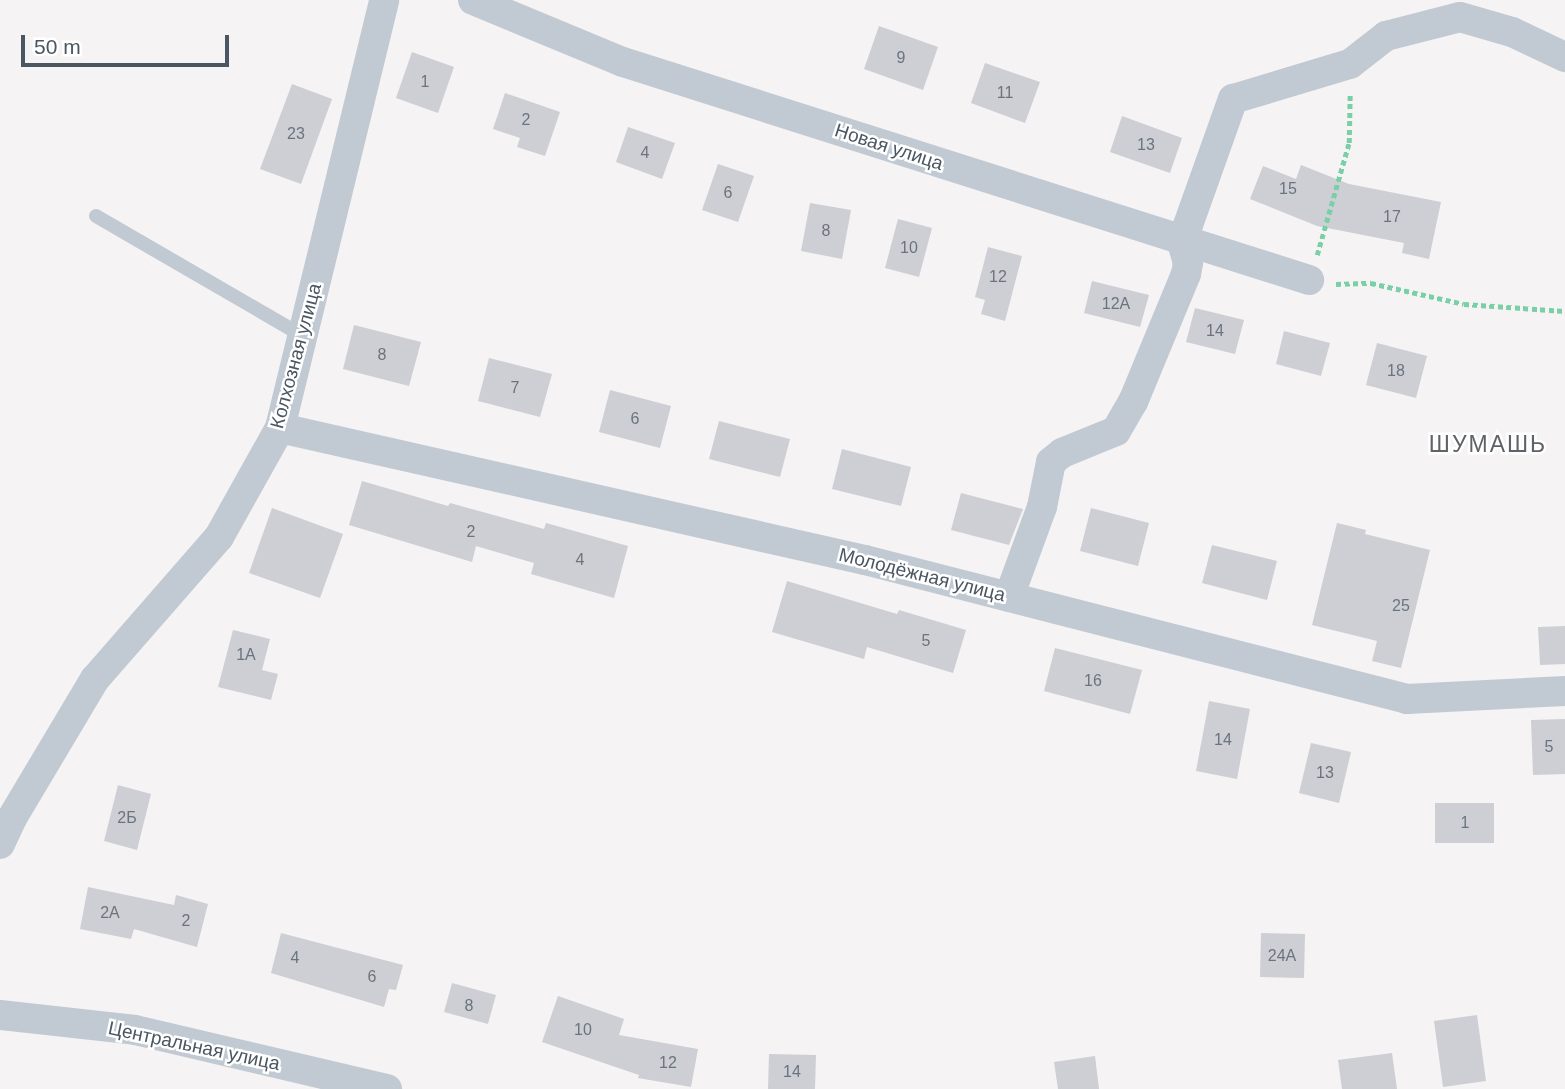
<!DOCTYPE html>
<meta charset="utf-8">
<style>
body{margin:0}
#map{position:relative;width:1565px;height:1089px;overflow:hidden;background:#f5f3f3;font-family:Arial,sans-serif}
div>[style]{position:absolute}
.building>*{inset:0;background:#cdcfd5}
.path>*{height:4.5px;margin-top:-2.25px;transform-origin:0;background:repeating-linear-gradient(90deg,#7ad0a6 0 5px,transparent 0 8.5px)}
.lane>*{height:14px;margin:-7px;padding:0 7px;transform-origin:7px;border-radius:7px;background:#c1cad2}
.street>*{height:30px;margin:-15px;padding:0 15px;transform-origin:15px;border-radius:15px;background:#c1cad2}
span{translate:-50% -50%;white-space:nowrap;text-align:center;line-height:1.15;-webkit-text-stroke:5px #fff;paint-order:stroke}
.number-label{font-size:16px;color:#6b747e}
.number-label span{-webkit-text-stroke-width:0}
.street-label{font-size:19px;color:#4a5661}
.quarter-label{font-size:23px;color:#5f6368;letter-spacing:2px}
.scale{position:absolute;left:21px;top:35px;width:208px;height:32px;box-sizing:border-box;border:4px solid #4a5661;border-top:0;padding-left:9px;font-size:21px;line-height:24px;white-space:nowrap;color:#4a5661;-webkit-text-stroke:5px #fff;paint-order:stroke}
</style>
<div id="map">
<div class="building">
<div style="clip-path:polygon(879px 26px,938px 47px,923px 90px,864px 69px)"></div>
<div style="clip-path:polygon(412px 52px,454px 67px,438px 113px,396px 98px)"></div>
<div style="clip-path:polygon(985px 63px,1040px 82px,1025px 123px,971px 103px)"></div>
<div style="clip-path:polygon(292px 84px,332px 99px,301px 184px,260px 169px)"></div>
<div style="clip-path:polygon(505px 93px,560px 112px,545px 156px,517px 147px,520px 138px,493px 129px)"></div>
<div style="clip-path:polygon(1122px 116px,1182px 138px,1170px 173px,1110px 152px)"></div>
<div style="clip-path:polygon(628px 127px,675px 143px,662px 179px,616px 162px)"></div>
<div style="clip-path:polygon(718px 164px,754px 176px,738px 222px,702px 210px)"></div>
<div style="clip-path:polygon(1301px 165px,1349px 184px,1441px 202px,1429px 259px,1402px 253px,1404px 243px,1317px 226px,1250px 199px,1263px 166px,1296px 179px)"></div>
<div style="clip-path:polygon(810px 203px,851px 210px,842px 259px,801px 251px)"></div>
<div style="clip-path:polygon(898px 219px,932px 228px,919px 277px,885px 268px)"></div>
<div style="clip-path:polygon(988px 247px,1022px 256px,1005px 321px,981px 314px,985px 300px,975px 297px)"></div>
<div style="clip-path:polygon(1092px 281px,1149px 295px,1140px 327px,1084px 313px)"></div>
<div style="clip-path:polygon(1195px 308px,1244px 320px,1235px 354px,1186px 342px)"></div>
<div style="clip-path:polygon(354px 325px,421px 342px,409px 386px,343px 369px)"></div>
<div style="clip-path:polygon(1284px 331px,1330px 343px,1321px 376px,1276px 364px)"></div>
<div style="clip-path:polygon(1377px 343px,1427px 356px,1416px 398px,1366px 385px)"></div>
<div style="clip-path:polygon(489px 358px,552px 374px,540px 417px,478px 401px)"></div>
<div style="clip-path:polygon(610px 390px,671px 406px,660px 448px,599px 432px)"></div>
<div style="clip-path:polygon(719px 421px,790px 439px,780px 477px,709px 459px)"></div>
<div style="clip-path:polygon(842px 449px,911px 467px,901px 506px,832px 489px)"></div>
<div style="clip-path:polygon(362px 481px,448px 506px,450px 503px,544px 529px,546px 523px,628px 546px,614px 598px,531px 574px,534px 563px,476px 546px,472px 562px,349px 525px)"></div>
<div style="clip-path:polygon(961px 493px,1023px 509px,1009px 545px,951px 530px)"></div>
<div style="clip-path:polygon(272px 508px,343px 534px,320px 598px,249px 573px)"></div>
<div style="clip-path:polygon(1091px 508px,1149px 523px,1138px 566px,1080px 551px)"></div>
<div style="clip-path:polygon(1337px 523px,1366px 530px,1365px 534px,1430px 550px,1401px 668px,1372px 661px,1377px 641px,1312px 625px)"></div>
<div style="clip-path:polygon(1212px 545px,1277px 561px,1267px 600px,1202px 583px)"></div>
<div style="clip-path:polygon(787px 581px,897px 614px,899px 610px,966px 630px,953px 673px,867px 647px,864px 659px,772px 632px)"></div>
<div style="clip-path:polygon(1565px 626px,1565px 664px,1540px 665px,1538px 627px)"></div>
<div style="clip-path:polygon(233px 630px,270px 639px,262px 670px,278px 674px,271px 700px,218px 687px)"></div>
<div style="clip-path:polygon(1055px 648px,1142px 670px,1130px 714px,1044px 691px)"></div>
<div style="clip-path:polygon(1209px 701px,1250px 709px,1237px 779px,1196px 771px)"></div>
<div style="clip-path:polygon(1565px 719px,1565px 774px,1533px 775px,1531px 720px)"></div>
<div style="clip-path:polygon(1311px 743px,1351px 752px,1339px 803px,1299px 793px)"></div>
<div style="clip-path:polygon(118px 785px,151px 794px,137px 850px,104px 841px)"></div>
<div style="clip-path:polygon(1435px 803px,1494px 803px,1494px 843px,1435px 843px)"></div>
<div style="clip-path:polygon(88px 887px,174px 905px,176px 895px,208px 904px,197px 947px,134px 929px,131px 939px,80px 929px)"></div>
<div style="clip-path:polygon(281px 933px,403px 965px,396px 990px,389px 989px,384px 1007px,271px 973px)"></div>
<div style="clip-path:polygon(1261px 933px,1305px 934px,1304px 978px,1260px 977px)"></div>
<div style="clip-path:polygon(452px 983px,496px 995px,488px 1024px,444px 1012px)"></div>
<div style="clip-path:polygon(558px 996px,624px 1019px,619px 1035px,698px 1049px,691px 1087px,638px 1078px,639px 1075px,542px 1042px)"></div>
<div style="clip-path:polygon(1477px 1015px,1486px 1081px,1443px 1087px,1434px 1021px)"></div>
<div style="clip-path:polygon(1392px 1053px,1397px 1089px,1342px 1089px,1338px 1060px)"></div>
<div style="clip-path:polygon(769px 1054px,816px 1055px,815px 1089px,768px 1089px)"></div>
<div style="clip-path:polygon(1095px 1056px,1099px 1089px,1058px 1089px,1054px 1062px)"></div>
</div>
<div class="path">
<div style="left:1317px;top:255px;width:116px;rotate:-74.1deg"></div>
<div style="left:1349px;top:143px;width:50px;rotate:-88.9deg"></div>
<div style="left:1336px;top:284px;width:35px;rotate:-2deg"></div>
<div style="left:1371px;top:283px;width:95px;rotate:12.7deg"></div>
<div style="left:1464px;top:304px;width:101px;rotate:4deg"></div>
</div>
<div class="lane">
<div style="left:96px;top:216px;width:239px;rotate:30.1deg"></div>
</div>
<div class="street">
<div style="left:473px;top:0;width:162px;rotate:22.5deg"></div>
<div style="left:623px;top:62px;width:720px;rotate:17.63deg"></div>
<div style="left:280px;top:428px;width:600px;rotate:12.72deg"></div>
<div style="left:865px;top:560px;width:560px;rotate:14.38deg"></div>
<div style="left:1407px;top:699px;width:158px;rotate:-2.9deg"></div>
<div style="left:1009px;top:597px;width:96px;rotate:-69.9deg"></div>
<div style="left:1042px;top:507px;width:46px;rotate:-78.7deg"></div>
<div style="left:1051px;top:462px;width:14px;rotate:-39deg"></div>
<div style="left:1062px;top:453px;width:58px;rotate:-22.2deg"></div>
<div style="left:1116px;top:431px;width:34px;rotate:-60deg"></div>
<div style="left:1133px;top:402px;width:139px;rotate:-67.5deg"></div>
<div style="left:1186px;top:274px;width:11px;rotate:-80deg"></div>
<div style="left:1188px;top:263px;width:22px;rotate:-106deg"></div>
<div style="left:1182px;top:242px;width:152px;rotate:-70.4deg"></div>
<div style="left:1233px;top:99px;width:122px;rotate:-16.7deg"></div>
<div style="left:1350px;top:64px;width:46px;rotate:-37.9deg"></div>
<div style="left:1386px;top:36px;width:76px;rotate:-14.4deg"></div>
<div style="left:1460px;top:17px;width:54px;rotate:16.1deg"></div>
<div style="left:1512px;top:32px;width:59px;rotate:25.3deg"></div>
<div style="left:0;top:844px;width:29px;rotate:-65deg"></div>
<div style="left:12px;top:818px;width:162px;rotate:-59.2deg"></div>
<div style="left:95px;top:679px;width:189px;rotate:-48.9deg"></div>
<div style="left:219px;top:537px;width:125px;rotate:-60.8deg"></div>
<div style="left:280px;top:428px;width:440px;rotate:-76.3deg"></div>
<div style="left:0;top:1015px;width:136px;rotate:6.3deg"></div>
<div style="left:135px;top:1030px;width:259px;rotate:13.2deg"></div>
</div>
<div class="number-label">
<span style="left:901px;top:58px">9</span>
<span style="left:425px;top:82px">1</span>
<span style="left:1005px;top:93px">11</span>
<span style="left:526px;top:120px">2</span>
<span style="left:296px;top:134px">23</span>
<span style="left:1146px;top:145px">13</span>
<span style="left:645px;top:153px">4</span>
<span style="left:1288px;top:189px">15</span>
<span style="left:728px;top:193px">6</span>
<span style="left:1392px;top:217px">17</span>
<span style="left:826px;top:231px">8</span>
<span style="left:909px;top:248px">10</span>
<span style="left:998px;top:277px">12</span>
<span style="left:1116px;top:304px">12А</span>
<span style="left:1215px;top:331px">14</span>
<span style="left:382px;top:355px">8</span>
<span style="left:1396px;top:371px">18</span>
<span style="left:515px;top:388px">7</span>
<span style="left:635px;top:419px">6</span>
<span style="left:471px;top:532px">2</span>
<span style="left:580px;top:560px">4</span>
<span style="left:1401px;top:606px">25</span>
<span style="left:926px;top:641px">5</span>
<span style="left:246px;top:655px">1А</span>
<span style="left:1093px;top:681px">16</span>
<span style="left:1223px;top:740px">14</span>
<span style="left:1549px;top:747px">5</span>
<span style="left:1325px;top:773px">13</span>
<span style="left:127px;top:818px">2Б</span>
<span style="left:1465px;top:823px">1</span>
<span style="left:110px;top:913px">2А</span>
<span style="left:186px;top:921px">2</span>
<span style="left:1282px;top:956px">24А</span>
<span style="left:295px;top:958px">4</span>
<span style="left:372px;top:977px">6</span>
<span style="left:469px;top:1006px">8</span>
<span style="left:583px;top:1030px">10</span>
<span style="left:668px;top:1063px">12</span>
<span style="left:792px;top:1072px">14</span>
</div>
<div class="street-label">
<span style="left:889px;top:147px;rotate:18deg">Новая улица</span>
<span style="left:296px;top:356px;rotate:-75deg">Колхозная улица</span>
<span style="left:922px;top:575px;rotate:14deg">Молодёжная улица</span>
<span style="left:194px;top:1046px;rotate:12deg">Центральная улица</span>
</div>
<div class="quarter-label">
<span style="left:1488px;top:444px">ШУМАШЬ</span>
</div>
<div class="scale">50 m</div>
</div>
